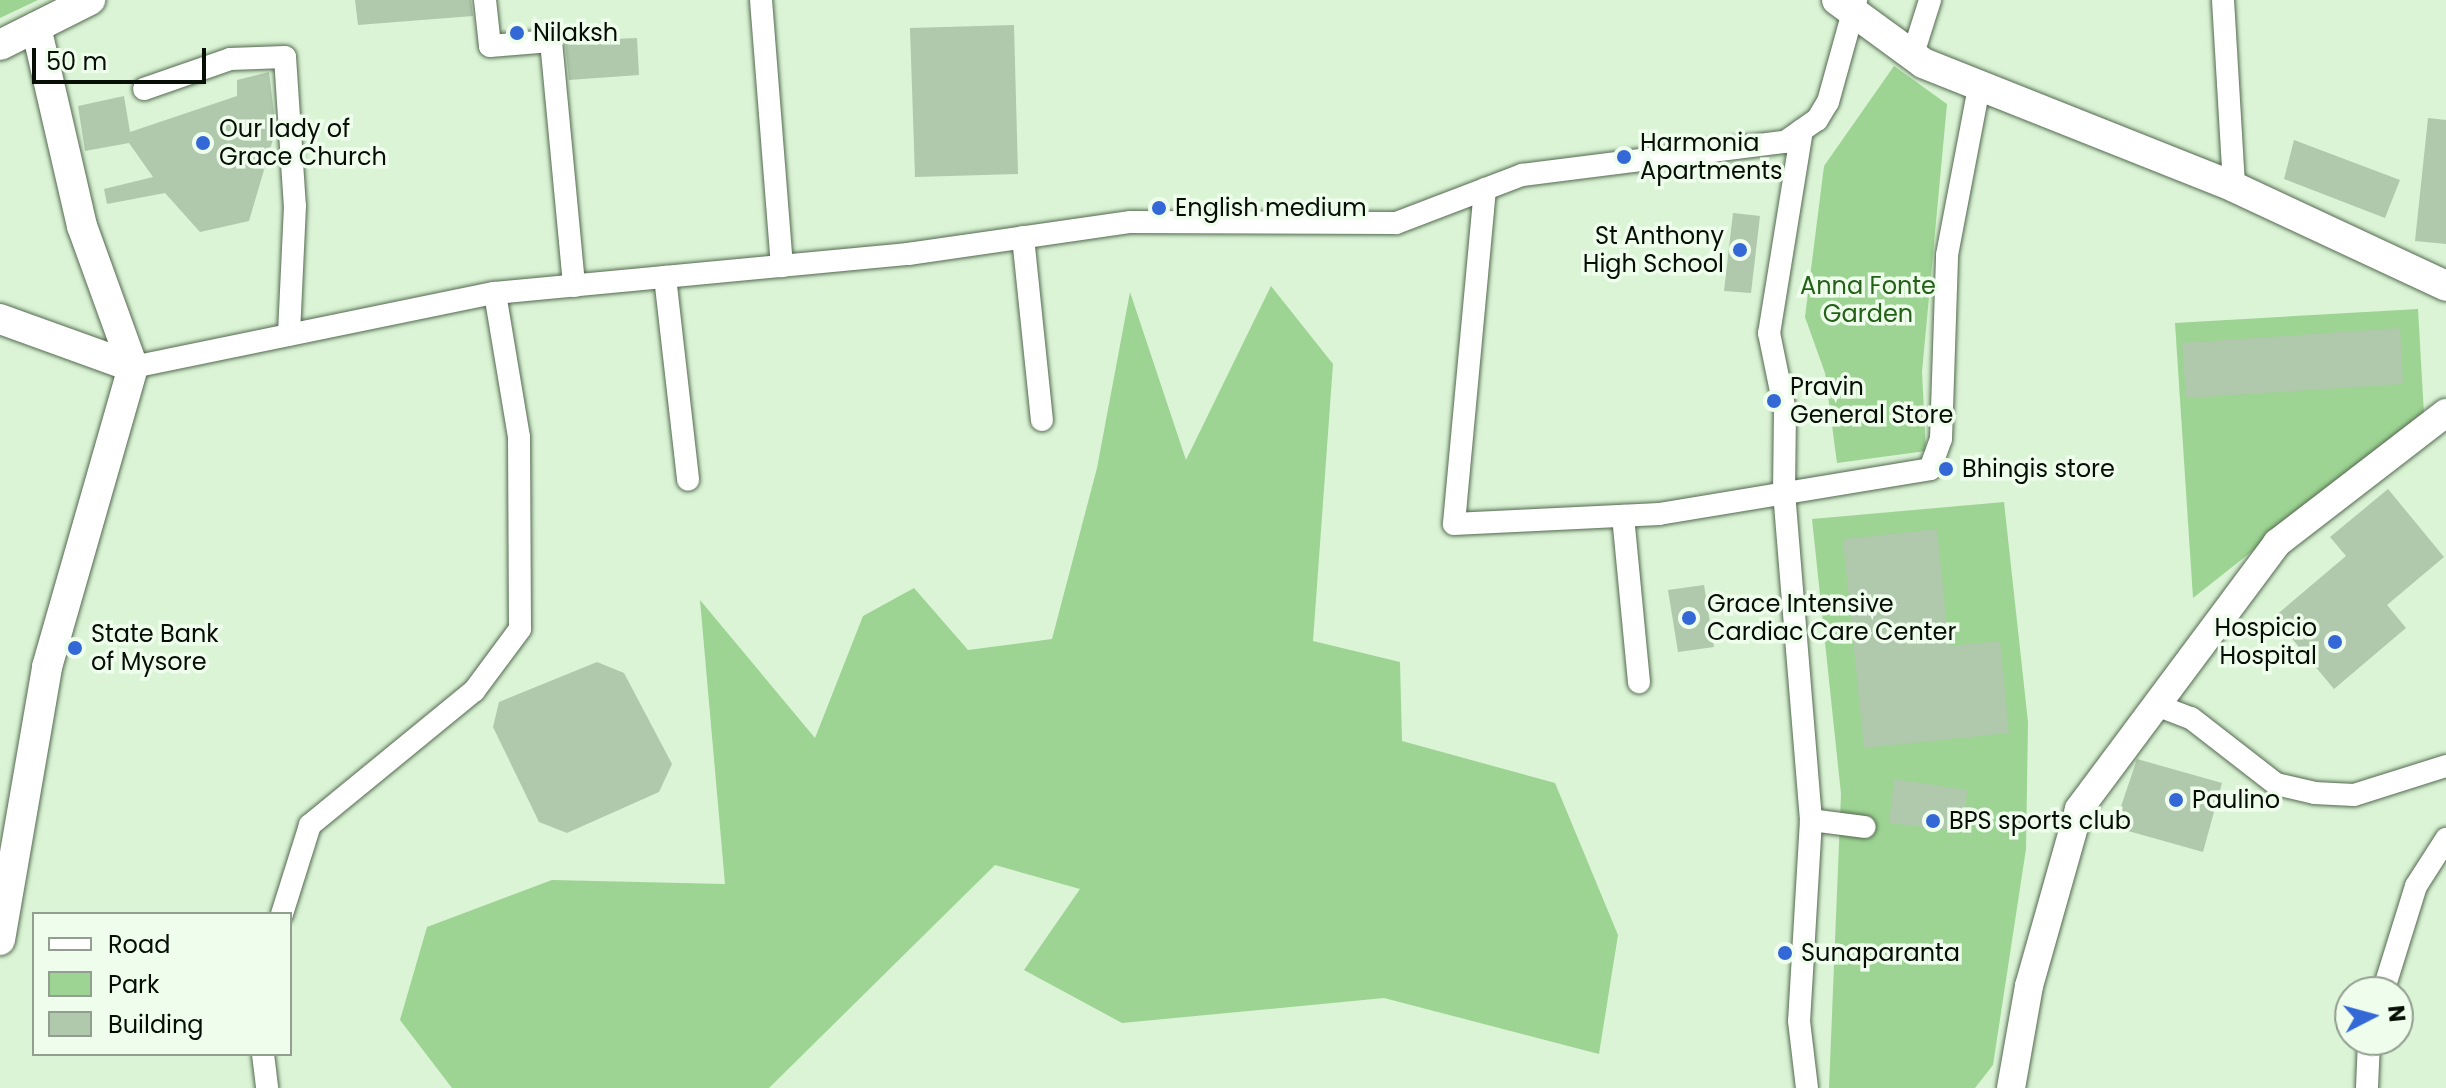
<!DOCTYPE html>
<style>
body{margin:0}
#map{position:relative;width:2446px;height:1088px;overflow:hidden;background:#dbf4d6;font-family:Poppins,sans-serif}
div>[style]{position:absolute}
.green>*{inset:0;background:#9dd493}
.building>*{inset:0;background:#b0c8ab}
.roads{filter:drop-shadow(0 0 2px #53694f) drop-shadow(0 0 2px #53694f)}
.minor>*{height:22px;margin:-11px;padding:0 11px;transform-origin:11px;border-radius:11px;background:#fff}
.tertiary>*{height:28px;margin:-14px;padding:0 14px;transform-origin:14px;border-radius:14px;background:#fff}
.secondary>*{height:30px;margin:-15px;padding:0 15px;transform-origin:15px;border-radius:15px;background:#fff}
.dots>*{width:22px;height:22px;translate:-50% -50%;box-sizing:border-box;border:4px solid #effeec;border-radius:50%}
span{translate:-50% -50%;white-space:nowrap;text-align:center;line-height:1.15;-webkit-text-stroke:7px #effeec;paint-order:stroke}
.poi-label{font-size:24px;color:#060e05}
.left{translate:0 -50%;text-align:left}
.right{translate:-100% -50%;text-align:right}
.park-label{font-size:24px;color:#256019}
.legend{position:absolute;left:32px;top:912px;width:260px;height:144px;box-sizing:border-box;background:#effeec;border:2px solid #929e90;margin:0;padding:10px 14px;list-style:none;font-size:24px;color:#060e05}
.legend li{display:flex;align-items:center;gap:16px;height:40px}
.legend b{width:40px;border:2px solid #929e90}
.north{position:absolute;left:2334px;top:976px;width:80px;height:80px;box-sizing:border-box;background:#effeec;border:2px solid #929e90;border-radius:50%;rotate:84deg;font-size:22px;font-weight:700;line-height:32px;text-align:center;color:#060e05}
.north::after{content:'';display:block;margin:auto;width:28px;height:36px;background:#3568d7;clip-path:polygon(50% 0,100% 100%,50% 72%,0 100%)}
.scale{position:absolute;left:32px;top:48px;width:174px;height:36px;box-sizing:border-box;border:4px solid #060e05;border-top:0;padding-left:10px;font-size:24px;line-height:28px;white-space:nowrap;color:#060e05;-webkit-text-stroke:6px #effeec;paint-order:stroke}
</style>
<div id="map">
<div class="green">
<div style="clip-path:polygon(0 0,38px 0,0 18px)"></div>
<div style="clip-path:polygon(1894px 66px,1947px 104px,1922px 372px,1926px 451px,1837px 463px,1825px 373px,1805px 317px,1824px 166px)"></div>
<div style="clip-path:polygon(1271px 286px,1333px 364px,1313px 641px,1400px 662px,1402px 741px,1555px 783px,1618px 935px,1599px 1054px,1384px 998px,1122px 1023px,1024px 970px,1080px 889px,995px 865px,769px 1088px,452px 1088px,400px 1020px,427px 927px,552px 880px,725px 884px,700px 600px,815px 738px,863px 616px,914px 588px,968px 650px,1052px 639px,1097px 468px,1130px 292px,1186px 460px)"></div>
<div style="clip-path:polygon(2418px 309px,2424px 415px,2193px 598px,2175px 323px)"></div>
<div style="clip-path:polygon(2004px 502px,2028px 722px,2026px 849px,1993px 1065px,1975px 1088px,1829px 1088px,1841px 794px,1812px 519px)"></div>
</div>
<div class="building">
<div style="clip-path:polygon(355px 0,471px 0,473px 16px,358px 25px)"></div>
<div style="clip-path:polygon(1014px 25px,1018px 174px,915px 177px,910px 28px)"></div>
<div style="clip-path:polygon(637px 38px,639px 75px,569px 80px,565px 41px)"></div>
<div style="clip-path:polygon(269px 72px,276px 129px,249px 221px,200px 232px,165px 193px,107px 204px,104px 189px,153px 177px,129px 143px,85px 151px,78px 106px,124px 96px,130px 132px,237px 96px,237px 80px)"></div>
<div style="clip-path:polygon(2428px 118px,2446px 120px,2446px 244px,2415px 241px)"></div>
<div style="clip-path:polygon(2294px 140px,2400px 180px,2385px 218px,2284px 179px)"></div>
<div style="clip-path:polygon(1733px 213px,1760px 216px,1751px 293px,1724px 291px)"></div>
<div style="clip-path:polygon(2400px 328px,2403px 384px,2186px 398px,2182px 343px)"></div>
<div style="clip-path:polygon(2388px 489px,2444px 557px,2387px 605px,2406px 628px,2334px 689px,2274px 617px,2346px 556px,2330px 537px)"></div>
<div style="clip-path:polygon(1937px 529px,1949px 646px,2000px 641px,2009px 733px,1864px 748px,1843px 539px)"></div>
<div style="clip-path:polygon(1704px 585px,1714px 647px,1678px 652px,1668px 590px)"></div>
<div style="clip-path:polygon(597px 662px,624px 673px,672px 764px,659px 792px,567px 833px,539px 822px,493px 727px,499px 702px)"></div>
<div style="clip-path:polygon(2137px 759px,2222px 783px,2203px 852px,2114px 827px)"></div>
<div style="clip-path:polygon(1894px 779px,1967px 790px,1964px 832px,1889px 823px)"></div>
</div>
<div class="roads">
<div class="minor">
<div style="left:485px;top:0;width:46px;rotate:83.8deg"></div>
<div style="left:490px;top:46px;width:61px;rotate:-4.7deg"></div>
<div style="left:551px;top:41px;width:246px;rotate:84.6deg"></div>
<div style="left:761px;top:0;width:267px;rotate:85.5deg"></div>
<div style="left:2223px;top:0;width:187px;rotate:86.6deg"></div>
<div style="left:1913px;top:54px;width:57px;rotate:-72.5deg"></div>
<div style="left:144px;top:89px;width:91px;rotate:-19.2deg"></div>
<div style="left:230px;top:59px;width:55px;rotate:-2.1deg"></div>
<div style="left:285px;top:57px;width:149px;rotate:86.2deg"></div>
<div style="left:295px;top:206px;width:129px;rotate:92.7deg"></div>
<div style="left:1802px;top:130px;width:206px;rotate:99.2deg"></div>
<div style="left:1769px;top:333px;width:80px;rotate:78.4deg"></div>
<div style="left:1785px;top:411px;width:81px;rotate:90.7deg"></div>
<div style="left:1784px;top:492px;width:329px;rotate:85.3deg"></div>
<div style="left:1811px;top:820px;width:201px;rotate:93.4deg"></div>
<div style="left:1799px;top:1021px;width:67px;rotate:83.2deg"></div>
<div style="left:1485px;top:189px;width:336px;rotate:95.3deg"></div>
<div style="left:1454px;top:524px;width:205px;rotate:-2.8deg"></div>
<div style="left:1659px;top:514px;width:275px;rotate:-9.4deg"></div>
<div style="left:1930px;top:469px;width:32px;rotate:-70deg"></div>
<div style="left:1941px;top:439px;width:184px;rotate:-88.1deg"></div>
<div style="left:1947px;top:255px;width:170px;rotate:-79.2deg"></div>
<div style="left:1023px;top:237px;width:184px;rotate:84.1deg"></div>
<div style="left:665px;top:277px;width:204px;rotate:83.5deg"></div>
<div style="left:133px;top:367px;width:369px;rotate:-11.6deg"></div>
<div style="left:495px;top:293px;width:415px;rotate:-5.4deg"></div>
<div style="left:908px;top:254px;width:225px;rotate:-8.2deg"></div>
<div style="left:1131px;top:222px;width:265px;rotate:0.2deg"></div>
<div style="left:1396px;top:223px;width:135px;rotate:-20.9deg"></div>
<div style="left:1522px;top:175px;width:265px;rotate:-7.2deg"></div>
<div style="left:1785px;top:142px;width:39px;rotate:-35deg"></div>
<div style="left:1817px;top:120px;width:21px;rotate:-59deg"></div>
<div style="left:1828px;top:102px;width:105px;rotate:-74.5deg"></div>
<div style="left:1623px;top:516px;width:167px;rotate:84.5deg"></div>
<div style="left:2159px;top:706px;width:34px;rotate:21deg"></div>
<div style="left:2191px;top:718px;width:108px;rotate:37.8deg"></div>
<div style="left:2276px;top:784px;width:39px;rotate:13deg"></div>
<div style="left:2314px;top:793px;width:40px;rotate:2.9deg"></div>
<div style="left:2354px;top:795px;width:96px;rotate:-17.5deg"></div>
<div style="left:1811px;top:820px;width:54px;rotate:7.4deg"></div>
<div style="left:282px;top:914px;width:93px;rotate:-72.5deg"></div>
<div style="left:310px;top:825px;width:212px;rotate:-39.3deg"></div>
<div style="left:474px;top:691px;width:77px;rotate:-53.4deg"></div>
<div style="left:520px;top:629px;width:192px;rotate:-90.3deg"></div>
<div style="left:519px;top:437px;width:146px;rotate:-99.5deg"></div>
<div style="left:2383px;top:992px;width:111px;rotate:-72.7deg"></div>
<div style="left:2416px;top:886px;width:56px;rotate:-57.4deg"></div>
<div style="left:263px;top:1054px;width:34px;rotate:83deg"></div>
<div style="left:2367px;top:1088px;width:48px;rotate:-87.6deg"></div>
</div>
<div class="tertiary">
<div style="left:2011px;top:1088px;width:104px;rotate:-80deg"></div>
<div style="left:2029px;top:986px;width:184px;rotate:-74.2deg"></div>
<div style="left:2079px;top:809px;width:332px;rotate:-53.3deg"></div>
<div style="left:2277px;top:543px;width:213px;rotate:-37.6deg"></div>
</div>
<div class="secondary">
<div style="left:1837px;top:0;width:107px;rotate:36.2deg"></div>
<div style="left:1923px;top:63px;width:335px;rotate:21.7deg"></div>
<div style="left:2234px;top:187px;width:234px;rotate:25deg"></div>
<div style="left:0;top:45px;width:101px;rotate:-26.6deg"></div>
<div style="left:0;top:319px;width:141px;rotate:19.8deg"></div>
<div style="left:0;top:940px;width:277px;rotate:-80.2deg"></div>
<div style="left:47px;top:667px;width:312px;rotate:-74deg"></div>
<div style="left:133px;top:367px;width:150px;rotate:-109.9deg"></div>
<div style="left:82px;top:226px;width:204px;rotate:-103deg"></div>
</div>
</div>
<div class="dots">
<div style="left:517px;top:33px;background:#3568d7"></div>
<div style="left:203px;top:143px;background:#3568d7"></div>
<div style="left:1624px;top:157px;background:#3568d7"></div>
<div style="left:1159px;top:208px;background:#3568d7"></div>
<div style="left:1740px;top:250px;background:#3568d7"></div>
<div style="left:1774px;top:401px;background:#3568d7"></div>
<div style="left:1946px;top:469px;background:#3568d7"></div>
<div style="left:1689px;top:618px;background:#3568d7"></div>
<div style="left:2335px;top:642px;background:#3568d7"></div>
<div style="left:75px;top:648px;background:#3568d7"></div>
<div style="left:2176px;top:800px;background:#3568d7"></div>
<div style="left:1933px;top:821px;background:#3568d7"></div>
<div style="left:1785px;top:953px;background:#3568d7"></div>
</div>
<div class="poi-label">
<span class="left" style="left:533px;top:33px">Nilaksh</span>
<span class="left" style="left:219px;top:143px">Our lady of<br>Grace Church</span>
<span class="left" style="left:1640px;top:157px">Harmonia<br>Apartments</span>
<span class="left" style="left:1175px;top:208px">English medium</span>
<span class="right" style="left:1724px;top:250px">St Anthony<br>High School</span>
<span class="left" style="left:1790px;top:401px">Pravin<br>General Store</span>
<span class="left" style="left:1962px;top:469px">Bhingis store</span>
<span class="left" style="left:1707px;top:618px">Grace Intensive<br>Cardiac Care Center</span>
<span class="right" style="left:2317px;top:642px">Hospicio<br>Hospital</span>
<span class="left" style="left:91px;top:648px">State Bank<br>of Mysore</span>
<span class="left" style="left:2192px;top:800px">Paulino</span>
<span class="left" style="left:1949px;top:821px">BPS sports club</span>
<span class="left" style="left:1801px;top:953px">Sunaparanta</span>
</div>
<div class="park-label">
<span style="left:1868px;top:300px">Anna Fonte<br>Garden</span>
</div>
<ul class="legend">
<li><b style="height:10px;background:#fff"></b>Road</li>
<li><b style="height:22px;background:#9dd493"></b>Park</li>
<li><b style="height:22px;background:#b0c8ab"></b>Building</li>
</ul>
<div class="north">N</div>
<div class="scale">50 m</div>
</div>
